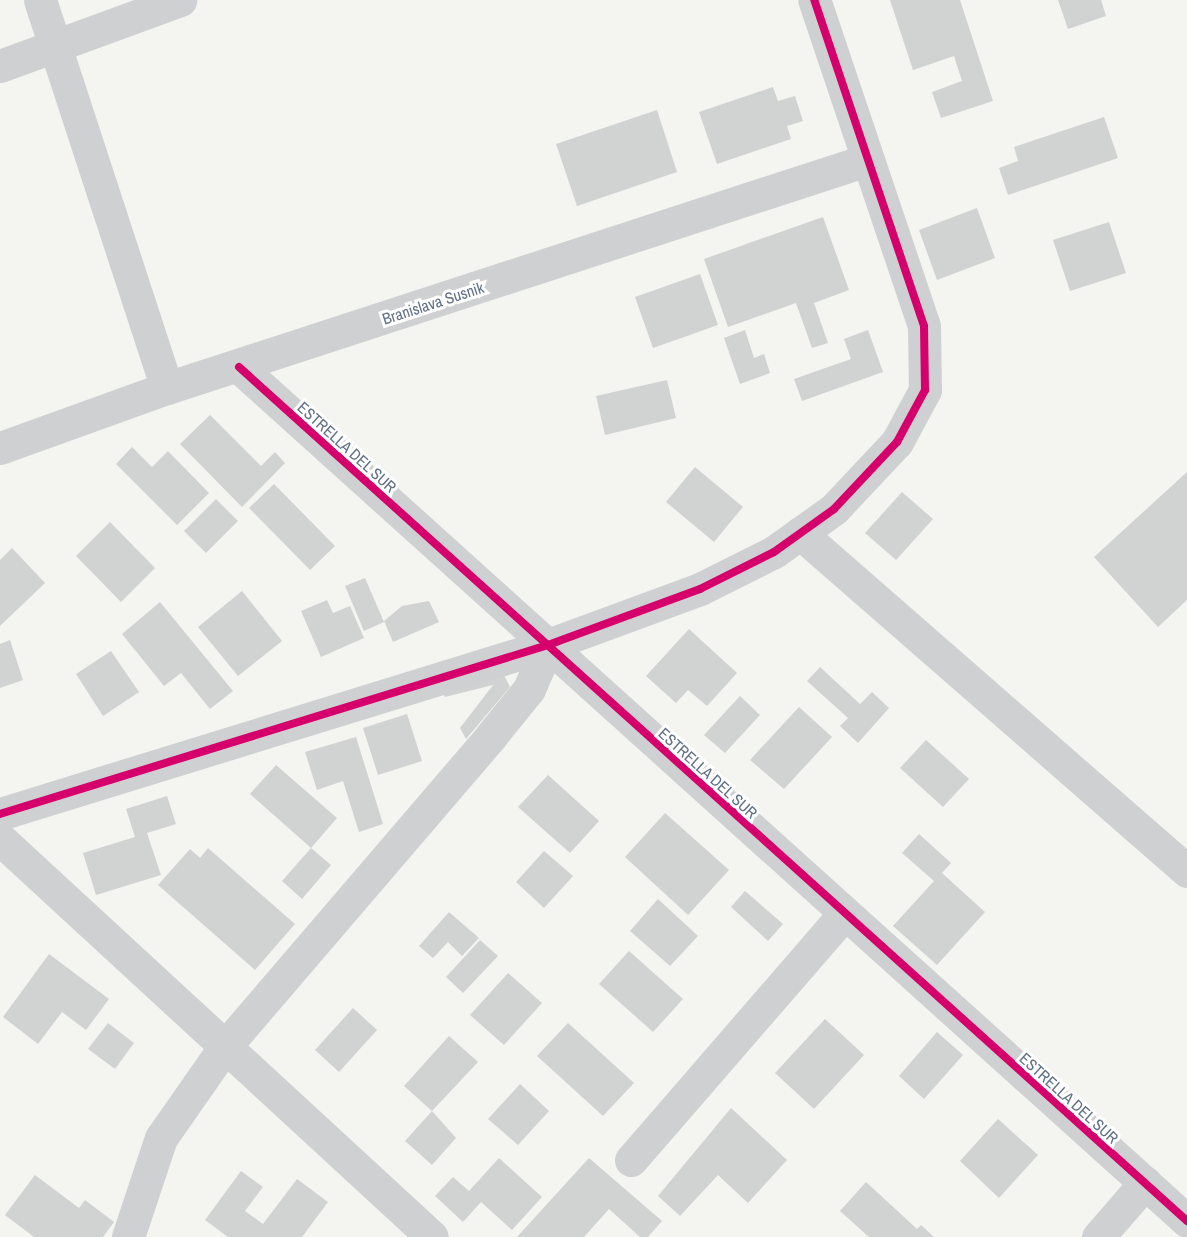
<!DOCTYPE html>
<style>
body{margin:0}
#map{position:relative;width:1187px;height:1237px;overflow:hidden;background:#f4f4f1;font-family:"Archivo Narrow",sans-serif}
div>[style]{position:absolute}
.building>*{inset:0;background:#d1d2d2}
.minor>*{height:33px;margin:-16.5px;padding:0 16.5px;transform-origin:16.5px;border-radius:16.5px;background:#cfd0d1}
.cycleway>*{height:8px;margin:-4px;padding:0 4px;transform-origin:4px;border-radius:4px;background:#d6006c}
span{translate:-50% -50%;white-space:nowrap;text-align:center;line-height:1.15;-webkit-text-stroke:6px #fff;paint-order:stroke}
.street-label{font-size:16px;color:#617185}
</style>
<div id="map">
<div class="building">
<div style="clip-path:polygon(890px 0,960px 0,993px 101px,941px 118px,932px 92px,962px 81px,954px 56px,913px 70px)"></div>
<div style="clip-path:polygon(1058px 0,1101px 0,1106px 16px,1068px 29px)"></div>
<div style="clip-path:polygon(773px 87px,778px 101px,795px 96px,803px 121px,787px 126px,791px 139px,717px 164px,699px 112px)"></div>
<div style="clip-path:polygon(657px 110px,677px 172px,577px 206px,556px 144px)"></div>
<div style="clip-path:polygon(1104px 117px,1118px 158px,1008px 195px,999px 168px,1018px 161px,1014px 147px)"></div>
<div style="clip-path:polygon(977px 208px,995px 258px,937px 280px,919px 230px)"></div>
<div style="clip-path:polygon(823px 217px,849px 290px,814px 303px,828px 343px,812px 348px,796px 303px,728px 327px,704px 259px)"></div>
<div style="clip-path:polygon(1109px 222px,1126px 273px,1070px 291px,1053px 240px)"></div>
<div style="clip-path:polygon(700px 274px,718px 325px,653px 348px,635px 297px)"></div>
<div style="clip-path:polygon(745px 330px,754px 358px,764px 354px,770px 373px,740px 384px,724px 338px)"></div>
<div style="clip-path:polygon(868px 330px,883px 372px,802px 401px,794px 379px,851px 359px,844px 339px)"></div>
<div style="clip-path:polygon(667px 380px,676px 418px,605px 435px,596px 396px)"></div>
<div style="clip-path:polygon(210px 415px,261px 466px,275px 452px,285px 463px,242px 507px,180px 444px)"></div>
<div style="clip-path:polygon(132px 447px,152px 467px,168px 451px,209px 493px,177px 525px,116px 464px)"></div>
<div style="clip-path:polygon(695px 467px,743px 507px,714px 542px,666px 502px)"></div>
<div style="clip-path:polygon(1187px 472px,1187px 600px,1158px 627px,1094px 557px)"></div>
<div style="clip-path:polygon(274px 484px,335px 546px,310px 570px,249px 508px)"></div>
<div style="clip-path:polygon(902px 492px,933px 519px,896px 560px,865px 533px)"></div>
<div style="clip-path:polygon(216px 499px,238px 521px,206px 553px,184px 531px)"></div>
<div style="clip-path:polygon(110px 522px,155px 568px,121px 602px,76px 556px)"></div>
<div style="clip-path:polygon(12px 548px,45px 583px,0 626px,0 560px)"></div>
<div style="clip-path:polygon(365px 578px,384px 622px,364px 631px,345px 586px)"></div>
<div style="clip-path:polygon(242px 591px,282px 641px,238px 676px,198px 627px)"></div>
<div style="clip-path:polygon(327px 600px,333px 613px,350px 606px,364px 638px,321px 657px,301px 611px)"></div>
<div style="clip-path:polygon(429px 601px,439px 622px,393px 642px,384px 621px,402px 606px)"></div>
<div style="clip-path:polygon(160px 602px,233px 691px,210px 709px,181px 673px,164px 686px,122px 634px)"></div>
<div style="clip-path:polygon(689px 629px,737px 673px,707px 706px,688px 690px,676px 703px,646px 676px)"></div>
<div style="clip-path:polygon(10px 640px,23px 680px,0 688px,0 644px)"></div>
<div style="clip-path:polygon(111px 651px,139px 692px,103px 716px,76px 674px)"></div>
<div style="clip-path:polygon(499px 665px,510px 687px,466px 739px,460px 728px,493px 685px,445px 697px,440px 687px)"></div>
<div style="clip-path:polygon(820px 667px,860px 704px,872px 692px,889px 708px,858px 743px,840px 726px,848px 718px,807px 681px)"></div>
<div style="clip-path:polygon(740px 696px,760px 715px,725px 753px,704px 735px)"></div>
<div style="clip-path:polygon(799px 707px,832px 737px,784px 789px,750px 760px)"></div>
<div style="clip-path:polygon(407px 714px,422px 761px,378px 775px,363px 728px)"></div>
<div style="clip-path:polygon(356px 737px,383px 824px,359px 832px,343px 781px,317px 790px,305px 752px)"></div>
<div style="clip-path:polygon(926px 740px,969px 779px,943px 807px,900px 768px)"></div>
<div style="clip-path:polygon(276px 765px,337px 818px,311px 848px,331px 865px,302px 899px,282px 881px,311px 848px,250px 794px)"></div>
<div style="clip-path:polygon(548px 775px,599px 821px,570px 853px,518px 807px)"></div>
<div style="clip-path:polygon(167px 796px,176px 824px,147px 833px,161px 875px,96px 895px,83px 853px,135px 837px,126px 809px)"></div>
<div style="clip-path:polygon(665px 813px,729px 870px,688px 915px,625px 857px)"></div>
<div style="clip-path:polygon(919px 834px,951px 863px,942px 873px,985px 912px,937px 965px,893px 926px,934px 881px,902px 853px)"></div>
<div style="clip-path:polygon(208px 848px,295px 924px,255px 970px,158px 885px,190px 849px,200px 858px)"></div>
<div style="clip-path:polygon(544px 851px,573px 876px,544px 908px,516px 882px)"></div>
<div style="clip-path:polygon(745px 891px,783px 924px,768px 941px,731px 907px)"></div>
<div style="clip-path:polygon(658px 899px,698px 936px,670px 966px,630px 931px)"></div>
<div style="clip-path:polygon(449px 912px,479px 938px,462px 956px,448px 942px,433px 958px,419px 946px)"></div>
<div style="clip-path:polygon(480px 940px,498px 956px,463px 993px,446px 977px)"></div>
<div style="clip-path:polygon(629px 951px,683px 999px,653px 1032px,599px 984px)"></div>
<div style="clip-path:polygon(49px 954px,109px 999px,86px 1030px,62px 1012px,38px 1044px,3px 1017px)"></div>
<div style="clip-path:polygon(508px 973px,542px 1003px,504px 1045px,470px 1015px)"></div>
<div style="clip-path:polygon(353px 1008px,377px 1030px,339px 1072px,315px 1050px)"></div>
<div style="clip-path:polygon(825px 1019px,864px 1055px,814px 1109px,775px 1073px)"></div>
<div style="clip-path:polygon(108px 1023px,134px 1043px,115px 1069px,88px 1049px)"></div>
<div style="clip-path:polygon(568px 1023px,634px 1083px,603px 1116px,537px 1056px)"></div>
<div style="clip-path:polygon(937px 1032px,963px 1055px,924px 1099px,899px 1076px)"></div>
<div style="clip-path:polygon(449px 1036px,478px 1062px,432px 1111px,456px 1138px,432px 1165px,405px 1141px,432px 1111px,404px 1086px)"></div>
<div style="clip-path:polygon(520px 1084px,549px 1111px,518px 1145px,488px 1119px)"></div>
<div style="clip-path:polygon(731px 1108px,787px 1160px,748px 1203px,718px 1175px,680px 1216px,658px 1196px)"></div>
<div style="clip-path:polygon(998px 1119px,1038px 1155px,999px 1198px,960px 1161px)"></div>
<div style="clip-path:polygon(499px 1158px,542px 1197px,512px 1230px,481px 1202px,463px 1222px,435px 1196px,453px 1177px,469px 1191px)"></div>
<div style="clip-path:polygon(589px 1158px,662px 1221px,648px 1237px,640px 1237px,609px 1209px,584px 1237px,517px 1237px)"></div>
<div style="clip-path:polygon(241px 1171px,263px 1187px,245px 1211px,263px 1224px,297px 1179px,328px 1202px,302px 1237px,228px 1237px,205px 1220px)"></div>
<div style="clip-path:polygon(35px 1175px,79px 1208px,85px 1200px,114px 1222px,103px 1237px,34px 1237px,5px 1215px)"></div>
<div style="clip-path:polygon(866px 1182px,917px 1229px,921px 1225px,934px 1237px,869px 1237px,840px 1211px)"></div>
</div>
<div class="minor">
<div style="left:40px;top:0;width:408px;rotate:71.9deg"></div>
<div style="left:0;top:66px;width:192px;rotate:-20.1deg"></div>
<div style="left:239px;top:367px;width:1276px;rotate:42.01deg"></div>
<div style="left:0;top:448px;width:177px;rotate:-19.8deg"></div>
<div style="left:167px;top:388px;width:736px;rotate:-18.04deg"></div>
<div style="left:800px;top:533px;width:514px;rotate:41.13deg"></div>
<div style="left:0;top:814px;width:573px;rotate:-17.14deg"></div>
<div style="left:548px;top:645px;width:162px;rotate:-20.2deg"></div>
<div style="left:700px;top:589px;width:83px;rotate:-26.6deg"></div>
<div style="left:774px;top:552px;width:74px;rotate:-35.6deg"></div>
<div style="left:834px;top:509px;width:92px;rotate:-46.8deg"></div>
<div style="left:897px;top:442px;width:59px;rotate:-61.7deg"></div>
<div style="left:925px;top:390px;width:64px;rotate:-90.9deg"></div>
<div style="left:924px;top:326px;width:344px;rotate:-108.6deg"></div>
<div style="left:0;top:839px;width:587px;rotate:42.65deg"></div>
<div style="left:631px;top:1160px;width:324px;rotate:-49.1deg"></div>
<div style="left:128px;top:1237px;width:104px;rotate:-71.6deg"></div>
<div style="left:161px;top:1138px;width:108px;rotate:-55.1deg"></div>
<div style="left:223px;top:1049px;width:412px;rotate:-49.4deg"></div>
<div style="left:491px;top:736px;width:60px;rotate:-51deg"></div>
<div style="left:529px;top:689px;width:48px;rotate:-66.6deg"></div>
<div style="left:1098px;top:1237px;width:72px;rotate:-49deg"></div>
</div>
<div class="cycleway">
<div style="left:239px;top:367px;width:1276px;rotate:42.01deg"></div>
<div style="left:0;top:814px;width:573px;rotate:-17.14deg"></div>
<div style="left:548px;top:645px;width:162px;rotate:-20.2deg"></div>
<div style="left:700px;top:589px;width:83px;rotate:-26.6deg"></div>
<div style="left:774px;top:552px;width:74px;rotate:-35.6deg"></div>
<div style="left:834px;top:509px;width:92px;rotate:-46.8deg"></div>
<div style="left:897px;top:442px;width:59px;rotate:-61.7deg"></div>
<div style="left:925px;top:390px;width:64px;rotate:-90.9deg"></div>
<div style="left:924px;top:326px;width:344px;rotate:-108.6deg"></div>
</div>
<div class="street-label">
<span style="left:433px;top:303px;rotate:-18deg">Branislava Susnik</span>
<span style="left:347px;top:447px;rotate:42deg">ESTRELLA DEL SUR</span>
<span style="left:708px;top:773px;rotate:42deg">ESTRELLA DEL SUR</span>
<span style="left:1069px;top:1098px;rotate:42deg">ESTRELLA DEL SUR</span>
</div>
</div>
